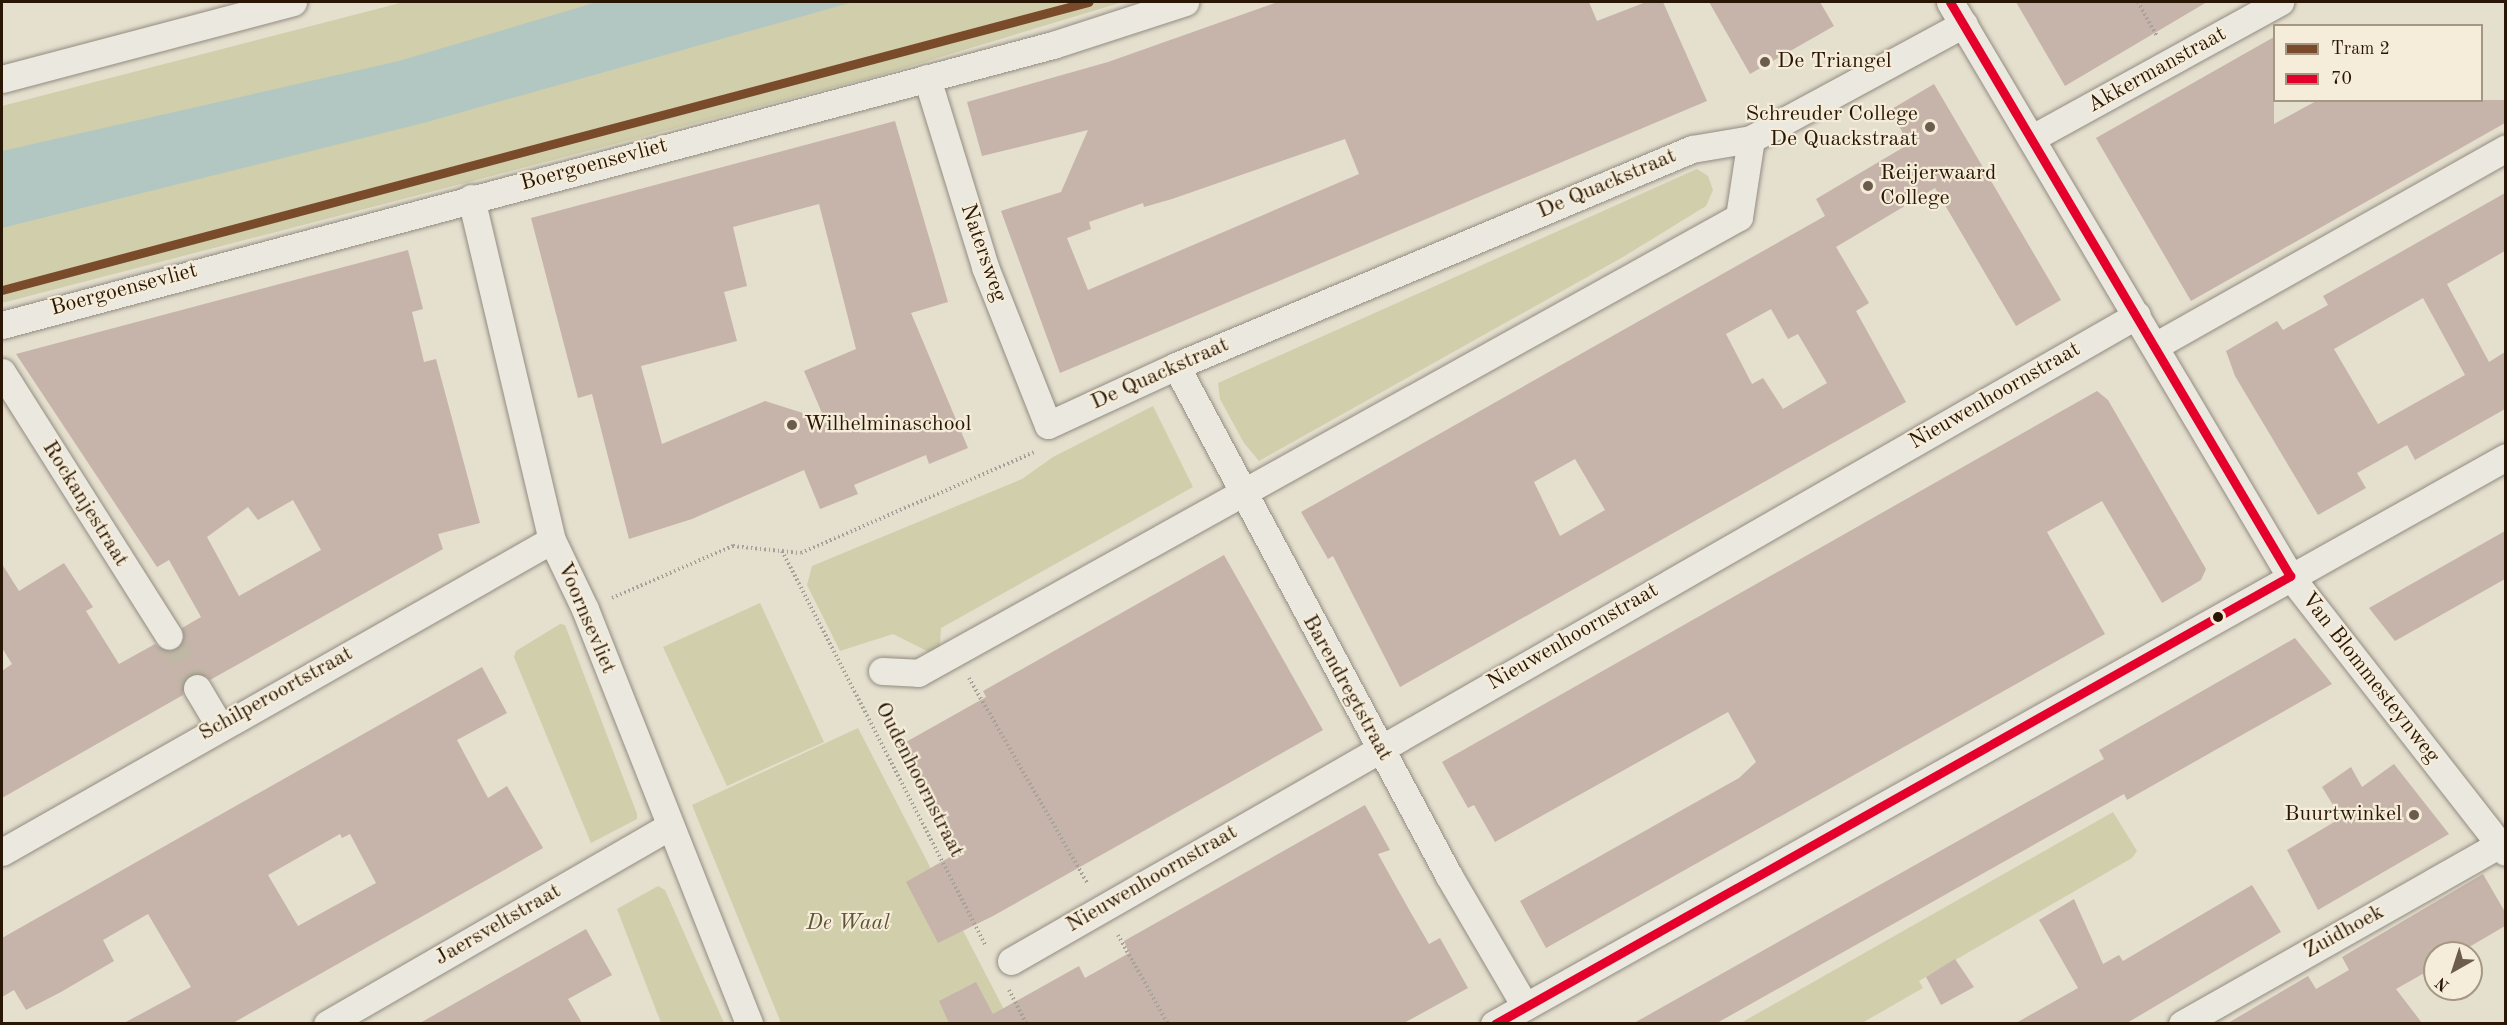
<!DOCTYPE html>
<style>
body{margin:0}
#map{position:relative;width:2507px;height:1025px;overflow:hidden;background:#e5dfce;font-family:"Old Standard TT",serif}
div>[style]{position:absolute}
.green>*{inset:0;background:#d1ceab}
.water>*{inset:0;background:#b2c7c1}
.building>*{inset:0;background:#c6b4aa}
.minor-tunnel>*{height:27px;margin-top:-13.5px;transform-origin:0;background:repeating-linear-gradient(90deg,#c0b7a6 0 27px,transparent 0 41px)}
.path>*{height:4px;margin-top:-2px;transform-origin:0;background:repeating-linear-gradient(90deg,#a5a098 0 1.5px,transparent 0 4.5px)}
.roads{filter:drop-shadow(0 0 2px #928c80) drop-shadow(0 0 2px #928c80)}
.minor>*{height:27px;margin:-13.5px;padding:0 13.5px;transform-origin:13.5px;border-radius:13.5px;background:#ebe8df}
.bus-1>*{height:9px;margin:-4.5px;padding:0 4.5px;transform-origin:4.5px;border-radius:4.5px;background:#e4002b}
.tram-1>*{height:9px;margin:-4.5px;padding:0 4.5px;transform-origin:4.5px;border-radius:4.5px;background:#7a4b2a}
.dots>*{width:16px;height:16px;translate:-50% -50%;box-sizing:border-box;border:3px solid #f5edd9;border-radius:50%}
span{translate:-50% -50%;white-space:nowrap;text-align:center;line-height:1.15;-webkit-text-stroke:4.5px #f5edd9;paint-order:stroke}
.poi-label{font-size:22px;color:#2a1604}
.left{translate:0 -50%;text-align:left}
.right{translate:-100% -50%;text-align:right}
.street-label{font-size:22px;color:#2a1604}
.park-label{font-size:22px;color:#5f5235;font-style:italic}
.frame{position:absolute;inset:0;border:3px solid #2a1604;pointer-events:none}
.legend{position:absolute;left:2273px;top:24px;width:210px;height:78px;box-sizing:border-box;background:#f5edd9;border:2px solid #a49784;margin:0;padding:8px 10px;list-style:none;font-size:18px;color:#2a1604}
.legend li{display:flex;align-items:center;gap:12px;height:30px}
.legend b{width:30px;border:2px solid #a49784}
.north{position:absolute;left:2423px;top:941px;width:60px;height:60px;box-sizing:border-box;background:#f5edd9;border:2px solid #a49784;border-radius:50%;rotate:219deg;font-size:16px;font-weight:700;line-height:24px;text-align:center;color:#2a1604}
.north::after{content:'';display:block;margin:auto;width:21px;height:27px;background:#6b5c4b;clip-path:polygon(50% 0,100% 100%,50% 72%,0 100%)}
</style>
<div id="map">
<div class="green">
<div style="clip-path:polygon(404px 2px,1123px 2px,881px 75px,2px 303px,2px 106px)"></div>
<div style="clip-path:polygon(1697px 169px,1708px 176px,1713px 190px,1706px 206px,1623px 257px,1259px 461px,1244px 443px,1220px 399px,1218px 383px)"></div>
<div style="clip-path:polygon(1153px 406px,1193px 487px,941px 628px,940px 646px,929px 652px,893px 634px,840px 651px,807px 585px,812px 566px,1022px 479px,1053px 457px)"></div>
<div style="clip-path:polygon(760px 603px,824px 742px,727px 786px,663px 647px)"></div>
<div style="clip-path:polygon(560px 624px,565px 625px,637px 814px,637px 819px,591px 843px,514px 657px,516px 651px)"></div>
<div style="clip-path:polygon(858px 728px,1011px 1023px,781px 1023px,692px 805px)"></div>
<div style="clip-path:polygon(2113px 812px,2137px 851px,2132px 858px,1919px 981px,1923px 988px,1862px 1023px,1739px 1024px)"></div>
<div style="clip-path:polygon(658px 886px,665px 890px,724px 1023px,661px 1023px,617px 909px)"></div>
</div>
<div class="water">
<div style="clip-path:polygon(597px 2px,853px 2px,427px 122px,2px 228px,2px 151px,399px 61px)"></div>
</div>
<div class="building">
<div style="clip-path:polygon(evenodd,1278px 2px,1589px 2px,1597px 21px,1646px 2px,1663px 2px,1707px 101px,1060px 373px,1001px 211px,1061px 192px,1088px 130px,982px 156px,967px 102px,1108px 62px,1278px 2px,1345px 139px,1359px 174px,1088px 290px,1067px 238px,1091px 229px,1089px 222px,1143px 203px,1144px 207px,1172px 199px,1345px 139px)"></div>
<div style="clip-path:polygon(1709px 2px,1820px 2px,1834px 26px,1750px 74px)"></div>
<div style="clip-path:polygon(2016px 2px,2207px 2px,2065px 86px)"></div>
<div style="clip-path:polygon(2274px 37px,2274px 124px,2318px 100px,2505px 100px,2505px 123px,2191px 301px,2096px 138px)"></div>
<div style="clip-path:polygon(evenodd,1934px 84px,2061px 300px,2016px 326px,1935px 188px,1836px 247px,1869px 303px,1856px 311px,1906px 402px,1400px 687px,1333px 556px,1328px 559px,1301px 512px,1825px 216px,1816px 199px,1909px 144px,1890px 110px,1934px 84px,1771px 309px,1788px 339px,1798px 334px,1827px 383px,1783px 409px,1763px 378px,1752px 384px,1726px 334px,1771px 309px,1934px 84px,1575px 459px,1605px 510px,1560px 536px,1534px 482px,1575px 459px)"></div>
<div style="clip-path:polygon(evenodd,895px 121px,948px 302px,911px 313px,968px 448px,929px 464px,926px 455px,854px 485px,858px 494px,820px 509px,804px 470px,692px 519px,629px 539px,592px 394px,578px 398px,531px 218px,895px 121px,819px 204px,856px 349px,804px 371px,825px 420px,765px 401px,662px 444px,641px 366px,737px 341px,724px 292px,747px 286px,733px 227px,819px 204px)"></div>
<div style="clip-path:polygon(evenodd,2505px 193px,2505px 251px,2447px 284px,2489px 362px,2505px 352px,2505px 409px,2415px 460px,2407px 445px,2357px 473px,2366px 488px,2318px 515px,2235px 376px,2226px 351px,2277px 321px,2283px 330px,2328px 305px,2323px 296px,2505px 193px,2423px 298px,2465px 375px,2378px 424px,2334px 349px,2423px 298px)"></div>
<div style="clip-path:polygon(evenodd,408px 250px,423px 309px,412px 312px,424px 362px,436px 359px,480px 523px,438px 534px,443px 549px,210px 680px,204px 674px,189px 674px,183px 681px,183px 695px,2px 798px,2px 671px,12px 664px,2px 648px,2px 564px,19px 591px,64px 563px,93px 607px,86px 611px,119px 664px,155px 644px,162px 650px,177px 650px,183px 643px,182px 628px,201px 617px,169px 560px,157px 567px,16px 354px,408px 250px,293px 500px,321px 550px,239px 596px,207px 537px,248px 507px,258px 520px,293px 500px)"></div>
<div style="clip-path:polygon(2097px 391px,2108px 400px,2206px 569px,2201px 580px,2162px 603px,2102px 501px,2047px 532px,2105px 634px,1546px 948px,1520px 901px,1739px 778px,1756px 762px,1728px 712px,1495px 842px,1474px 805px,1468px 808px,1442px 762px)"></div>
<div style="clip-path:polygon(2505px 531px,2505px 579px,2395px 641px,2369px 608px)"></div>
<div style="clip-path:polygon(1224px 555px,1323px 730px,993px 916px,938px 943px,906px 882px,957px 853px,897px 747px,986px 697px,983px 691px)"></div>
<div style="clip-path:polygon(2295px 638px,2332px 684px,2127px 800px,2124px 794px,1717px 1023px,1634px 1023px,2104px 759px,2099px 750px)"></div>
<div style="clip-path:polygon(evenodd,482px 667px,507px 713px,457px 740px,488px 798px,507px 786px,543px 848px,233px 1023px,124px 1023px,191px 987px,148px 914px,103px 940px,114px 961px,61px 992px,26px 1010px,14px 990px,2px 997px,2px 938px,482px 667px,340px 834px,342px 838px,350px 834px,376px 883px,298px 926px,268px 875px,340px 834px)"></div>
<div style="clip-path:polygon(2394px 764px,2449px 834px,2318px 910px,2287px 850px,2341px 818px,2322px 787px,2351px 767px,2362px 787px)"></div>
<div style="clip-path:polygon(1365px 805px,1390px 850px,1378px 854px,1407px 906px,1429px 944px,1440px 938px,1468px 988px,1404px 1023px,949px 1023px,939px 1001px,976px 982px,993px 1014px,1079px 966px,1085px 978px,1129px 953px,1124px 941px)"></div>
<div style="clip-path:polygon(2483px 874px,2505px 912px,2505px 926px,2459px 953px,2435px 953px,2435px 967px,2396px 989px,2422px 1023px,2228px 1023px,2308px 976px,2316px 989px,2349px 970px,2342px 957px)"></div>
<div style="clip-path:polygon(2252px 885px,2281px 932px,2127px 1023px,2016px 1023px,2078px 988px,2039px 920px,2074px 899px,2103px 964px,2119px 955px,2123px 961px)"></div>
<div style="clip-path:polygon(586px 929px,612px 975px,568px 999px,582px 1023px,420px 1023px)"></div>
<div style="clip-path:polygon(1955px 959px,1974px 987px,1941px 1005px,1926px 977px)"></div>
</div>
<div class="minor-tunnel">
<div style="left:169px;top:636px;width:59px;rotate:61.7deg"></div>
</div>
<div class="path">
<div style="left:2138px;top:2px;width:39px;rotate:61deg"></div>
<div style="left:782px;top:551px;width:445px;rotate:62.7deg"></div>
<div style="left:612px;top:598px;width:132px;rotate:-23.3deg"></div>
<div style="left:733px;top:546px;width:68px;rotate:5.9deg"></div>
<div style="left:801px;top:553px;width:254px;rotate:-23.4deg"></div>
<div style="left:969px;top:678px;width:236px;rotate:60deg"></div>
<div style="left:1118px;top:935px;width:102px;rotate:60.7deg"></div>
<div style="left:1009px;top:990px;width:38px;rotate:63deg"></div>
</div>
<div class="roads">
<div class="minor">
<div style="left:1950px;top:2px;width:667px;rotate:59.36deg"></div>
<div style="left:2290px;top:576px;width:350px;rotate:52deg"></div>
<div style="left:927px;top:78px;width:198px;rotate:72.9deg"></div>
<div style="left:985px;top:267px;width:170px;rotate:68.3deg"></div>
<div style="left:1048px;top:425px;width:141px;rotate:-24.7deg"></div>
<div style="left:1176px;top:366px;width:560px;rotate:-22.81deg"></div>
<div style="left:1692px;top:149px;width:60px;rotate:-9.6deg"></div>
<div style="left:1751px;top:139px;width:242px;rotate:-28.4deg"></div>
<div style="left:2px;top:79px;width:301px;rotate:-14.8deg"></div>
<div style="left:2034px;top:137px;width:281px;rotate:-28.8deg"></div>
<div style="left:471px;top:198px;width:351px;rotate:76.7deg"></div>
<div style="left:552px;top:540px;width:76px;rotate:64.4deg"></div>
<div style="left:585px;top:609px;width:446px;rotate:68.4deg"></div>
<div style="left:2px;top:325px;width:1088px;rotate:-14.92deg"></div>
<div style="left:1053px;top:45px;width:139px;rotate:-18deg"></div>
<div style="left:2155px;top:346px;width:403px;rotate:-29.4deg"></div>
<div style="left:1176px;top:366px;width:578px;rotate:61.84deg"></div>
<div style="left:1449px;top:876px;width:151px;rotate:59.7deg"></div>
<div style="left:2px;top:372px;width:312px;rotate:57.7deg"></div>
<div style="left:882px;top:671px;width:36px;rotate:3deg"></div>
<div style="left:918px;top:673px;width:939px;rotate:-29.05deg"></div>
<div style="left:1739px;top:217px;width:79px;rotate:-81.3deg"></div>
<div style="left:197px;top:688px;width:43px;rotate:59.3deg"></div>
<div style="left:2px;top:852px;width:632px;rotate:-29.57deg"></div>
<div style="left:1011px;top:961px;width:1298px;rotate:-29.84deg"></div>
<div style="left:327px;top:1024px;width:396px;rotate:-30deg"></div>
<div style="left:1494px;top:1024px;width:1160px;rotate:-29.26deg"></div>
<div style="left:2182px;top:1024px;width:372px;rotate:-29.5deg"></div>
</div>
</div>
<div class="bus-1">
<div style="left:1950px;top:2px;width:667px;rotate:59.36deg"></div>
<div style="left:1495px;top:1024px;width:913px;rotate:-29.4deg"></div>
</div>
<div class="tram-1">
<div style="left:2px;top:290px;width:1124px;rotate:-14.85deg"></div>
</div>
<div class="dots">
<div style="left:1765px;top:62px;background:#6b5c4b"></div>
<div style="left:1930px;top:127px;background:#6b5c4b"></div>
<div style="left:1868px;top:186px;background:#6b5c4b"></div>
<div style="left:792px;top:425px;background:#6b5c4b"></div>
<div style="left:2218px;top:617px;background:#2a1604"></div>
<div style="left:2414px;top:815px;background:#6b5c4b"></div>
</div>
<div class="poi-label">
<span class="left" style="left:1777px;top:62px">De Triangel</span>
<span class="right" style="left:1918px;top:127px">Schreuder College<br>De Quackstraat</span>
<span class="left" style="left:1880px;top:186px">Reijerwaard<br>College</span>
<span class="left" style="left:804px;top:425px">Wilhelminaschool</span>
<span class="right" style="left:2402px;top:815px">Buurtwinkel</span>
</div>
<div class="street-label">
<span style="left:2157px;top:70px;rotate:-29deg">Akkermanstraat</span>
<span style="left:594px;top:165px;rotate:-15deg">Boergoensevliet</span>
<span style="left:1607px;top:184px;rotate:-23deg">De Quackstraat</span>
<span style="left:983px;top:253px;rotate:71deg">Natersweg</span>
<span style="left:124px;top:290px;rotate:-15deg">Boergoensevliet</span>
<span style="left:1160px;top:374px;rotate:-24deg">De Quackstraat</span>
<span style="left:1995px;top:396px;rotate:-30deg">Nieuwenhoornstraat</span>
<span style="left:85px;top:504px;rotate:58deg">Rockanjestraat</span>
<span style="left:586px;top:618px;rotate:67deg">Voornsevliet</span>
<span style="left:1573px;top:637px;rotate:-30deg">Nieuwenhoornstraat</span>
<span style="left:2370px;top:678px;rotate:52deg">Van Blommesteynweg</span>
<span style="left:1347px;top:688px;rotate:61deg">Barendregtstraat</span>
<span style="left:276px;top:694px;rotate:-29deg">Schilperoortstraat</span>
<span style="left:919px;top:780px;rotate:63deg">Oudenhoornstraat</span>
<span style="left:1152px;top:879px;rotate:-30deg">Nieuwenhoornstraat</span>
<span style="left:498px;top:925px;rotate:-30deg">Jaersveltstraat</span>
<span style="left:2344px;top:932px;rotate:-29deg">Zuidhoek</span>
</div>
<div class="park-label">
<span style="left:848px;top:924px">De Waal</span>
</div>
<div class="frame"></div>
<ul class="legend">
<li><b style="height:8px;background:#7a4b2a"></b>Tram 2</li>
<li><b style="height:8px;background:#e4002b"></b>70</li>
</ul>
<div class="north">N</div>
</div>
